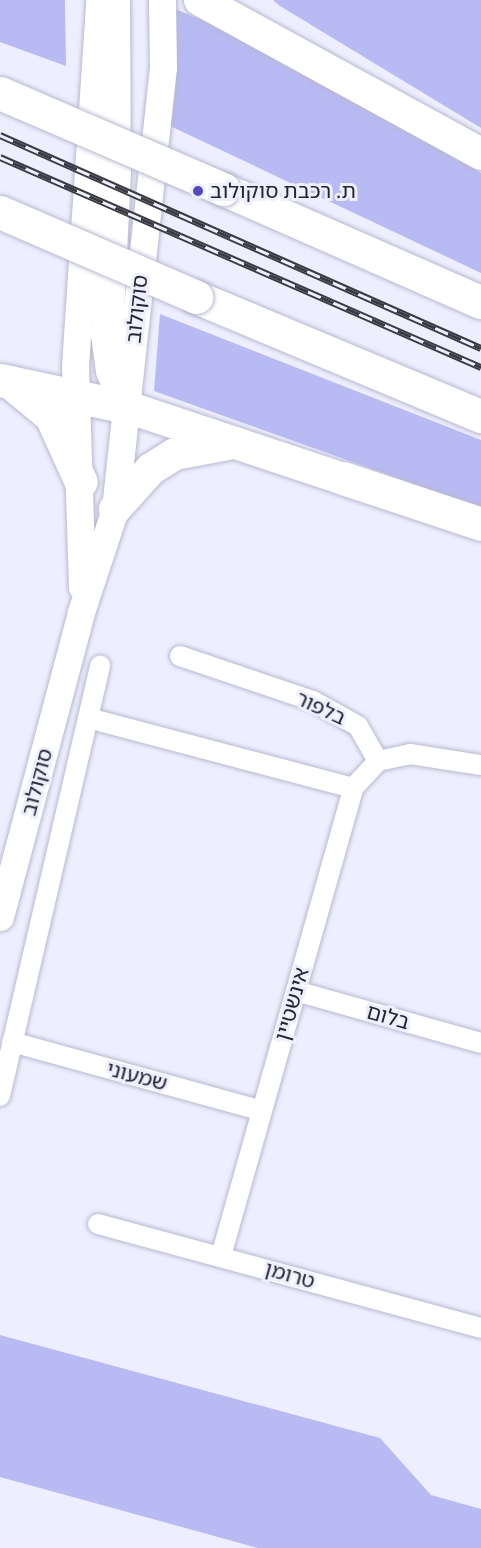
<!DOCTYPE html>
<meta charset="utf-8">
<style>
body{margin:0}
#map{position:relative;width:481px;height:1548px;overflow:hidden;background:#eeeffe;font-family:"Roboto Condensed","Noto Sans Hebrew",sans-serif}
div>[style]{position:absolute}
.green>*{inset:0;background:#b8baf3}
.roads{filter:drop-shadow(0 0 2px #b7b9d0) drop-shadow(0 0 2px #b7b9d0)}
.street>*{height:20px;margin:-10px;padding:0 10px;transform-origin:10px;border-radius:10px;background:#fff}
.secondary>*{height:27px;margin:-13.5px;padding:0 13.5px;transform-origin:13.5px;border-radius:13.5px;background:#fff}
.primary>*{height:32px;margin:-16px;padding:0 16px;transform-origin:16px;border-radius:16px;background:#fff}
.highway>*{height:33px;margin:-16.5px;padding:0 16.5px;transform-origin:16.5px;border-radius:16.5px;background:#fff}
.rail>*{height:7px;margin-top:-3.5px;transform-origin:0;background:repeating-linear-gradient(90deg,#eeeffe 0 14px,#3a3a43 0 28px);box-sizing:border-box;border-block:2px solid #3a3a43}
.bridges{filter:drop-shadow(0 0 2px #b7b9d0) drop-shadow(0 0 2px #b7b9d0)}
.highway-bridge>*{height:33px;margin:-16.5px;padding:0 16.5px;transform-origin:16.5px;border-radius:16.5px;background:#fff}
.dots>*{width:16px;height:16px;translate:-50% -50%;box-sizing:border-box;border:3px solid #eeeffe;border-radius:50%}
span{translate:-50% -50%;white-space:nowrap;text-align:center;line-height:1.15;-webkit-text-stroke:6px #eeeffe;paint-order:stroke}
.poi-label{font-size:21px;color:#24242d}
.left{translate:0 -50%;text-align:left}
.street-label{font-size:21px;color:#24242d}
</style>
<div id="map">
<div class="green">
<div style="clip-path:polygon(0 0,65px 0,66px 66px,0 42px)"></div>
<div style="clip-path:polygon(273px 0,481px 0,481px 128px,280px 6px)"></div>
<div style="clip-path:polygon(173px 8px,284px 54px,481px 173px,481px 273px,168px 125px)"></div>
<div style="clip-path:polygon(160px 314px,481px 440px,481px 508px,154px 391px)"></div>
<div style="clip-path:polygon(0 1335px,380px 1438px,431px 1495px,481px 1509px,481px 1548px,258px 1548px,0 1477px)"></div>
</div>
<div class="roads">
<div class="street">
<div style="left:180px;top:656px;width:140px;rotate:18.7deg"></div>
<div style="left:313px;top:701px;width:51px;rotate:29.1deg"></div>
<div style="left:358px;top:726px;width:40px;rotate:60.3deg"></div>
<div style="left:378px;top:761px;width:33px;rotate:-12deg"></div>
<div style="left:410px;top:754px;width:72px;rotate:8.8deg"></div>
<div style="left:88px;top:718px;width:274px;rotate:14.8deg"></div>
<div style="left:296px;top:991px;width:192px;rotate:15.7deg"></div>
<div style="left:12px;top:1042px;width:259px;rotate:15.4deg"></div>
<div style="left:0;top:1096px;width:442px;rotate:-76.9deg"></div>
<div style="left:98px;top:1224px;width:397px;rotate:15.2deg"></div>
<div style="left:221px;top:1256px;width:486px;rotate:-74.2deg"></div>
<div style="left:353px;top:788px;width:37px;rotate:-47deg"></div>
</div>
<div class="secondary">
<div style="left:82px;top:587px;width:221px;rotate:-91.8deg"></div>
<div style="left:75px;top:366px;width:367px;rotate:-86.2deg"></div>
<div style="left:0;top:917px;width:316px;rotate:-75.1deg"></div>
<div style="left:81px;top:612px;width:108px;rotate:-71.7deg"></div>
<div style="left:115px;top:509px;width:445px;rotate:-83.8deg"></div>
<div style="left:163px;top:67px;width:67px;rotate:-90.9deg"></div>
</div>
<div class="primary">
<div style="left:114px;top:0;width:171px;rotate:89.7deg"></div>
<div style="left:115px;top:171px;width:164px;rotate:92.8deg"></div>
<div style="left:107px;top:335px;width:36px;rotate:82deg"></div>
<div style="left:112px;top:371px;width:39px;rotate:67deg"></div>
<div style="left:127px;top:407px;width:254px;rotate:18.4deg"></div>
<div style="left:200px;top:0;width:320px;rotate:28.7deg"></div>
<div style="left:115px;top:509px;width:54px;rotate:-48deg"></div>
<div style="left:151px;top:469px;width:28px;rotate:-32deg"></div>
<div style="left:175px;top:454px;width:54px;rotate:-10.7deg"></div>
</div>
<div class="highway">
<div style="left:223px;top:189px;width:282px;rotate:23.7deg"></div>
<div style="left:196px;top:297px;width:309px;rotate:22.7deg"></div>
<div style="left:0;top:380px;width:130px;rotate:12deg"></div>
<div style="left:10px;top:382px;width:53px;rotate:39.7deg"></div>
<div style="left:51px;top:416px;width:72px;rotate:65.6deg"></div>
<div style="left:343px;top:478px;width:145px;rotate:18.4deg"></div>
</div>
</div>
<div class="rail">
<div style="left:0;top:135px;width:526px;rotate:23.89deg"></div>
<div style="left:0;top:157px;width:525px;rotate:23.59deg"></div>
</div>
<div class="bridges">
<div class="highway-bridge">
<div style="left:0;top:93px;width:243px;rotate:23.3deg"></div>
<div style="left:0;top:212px;width:214px;rotate:23.4deg"></div>
</div>
</div>
<div class="dots">
<div style="left:198px;top:191px;background:#5649c0"></div>
</div>
<div class="poi-label">
<span class="left" style="left:210px;top:191px">ת. רכבת סוקולוב</span>
</div>
<div class="street-label">
<span style="left:137px;top:309px;rotate:-84deg">סוקולוב</span>
<span style="left:321px;top:708px;rotate:25deg">בלפור</span>
<span style="left:37px;top:782px;rotate:-75deg">סוקולוב</span>
<span style="left:292px;top:1004px;rotate:-74deg">אינשטיין</span>
<span style="left:388px;top:1017px;rotate:16deg">בלום</span>
<span style="left:137px;top:1076px;rotate:15deg">שמעוני</span>
<span style="left:290px;top:1275px;rotate:16deg">טרומן</span>
</div>
</div>
